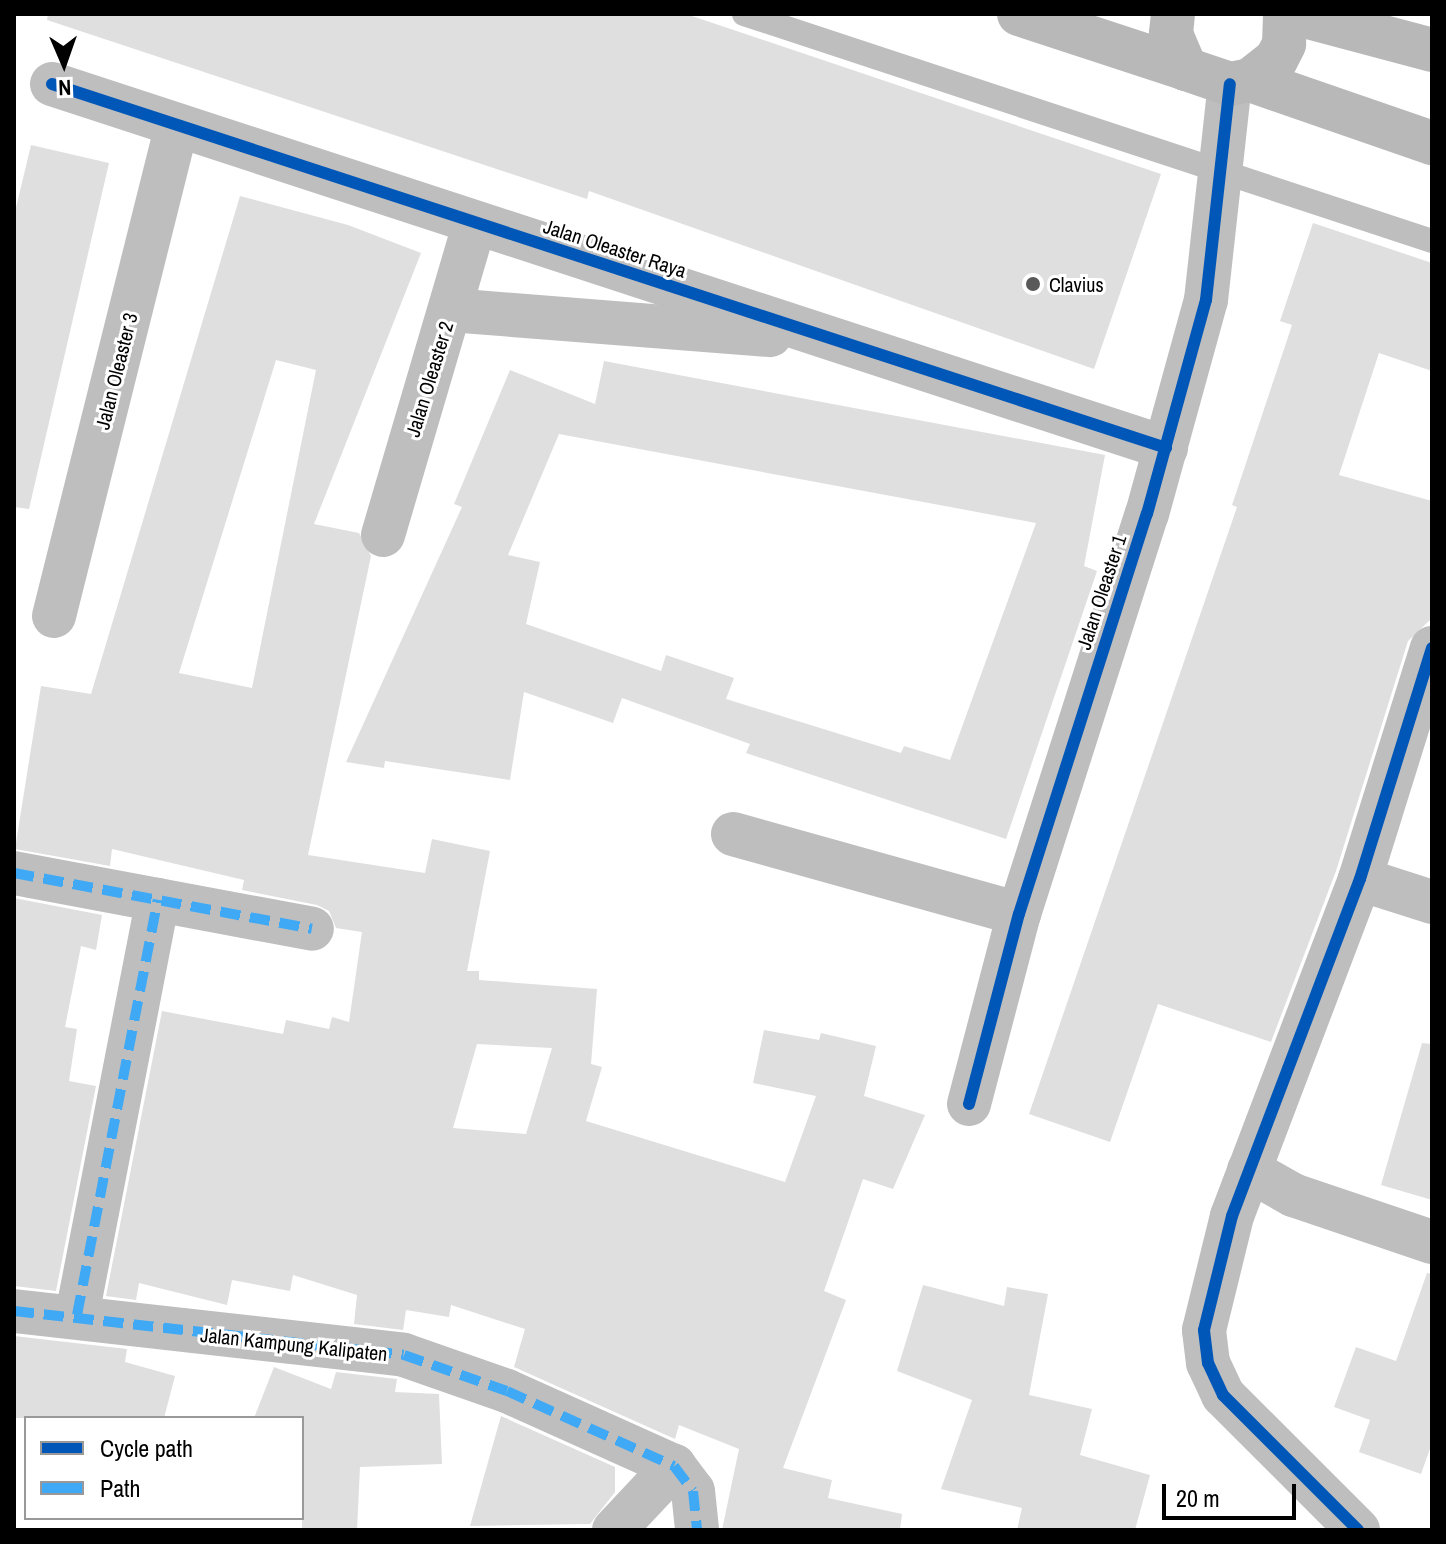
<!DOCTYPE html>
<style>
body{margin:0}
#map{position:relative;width:1446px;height:1544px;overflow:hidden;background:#fff;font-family:"Archivo Narrow",sans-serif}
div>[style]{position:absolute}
.building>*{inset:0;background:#dfdfdf}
.lane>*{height:24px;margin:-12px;padding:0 12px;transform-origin:12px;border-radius:12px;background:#bebebe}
.street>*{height:44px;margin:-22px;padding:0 22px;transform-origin:22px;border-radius:22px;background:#bebebe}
.secondary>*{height:44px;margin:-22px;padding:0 22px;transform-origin:22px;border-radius:22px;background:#b8b8b8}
.quiet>*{height:10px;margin-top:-5px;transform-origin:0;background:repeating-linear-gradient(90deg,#3fa9f5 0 20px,transparent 0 30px)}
.cycleway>*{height:12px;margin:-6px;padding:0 6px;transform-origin:6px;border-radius:6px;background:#0057b8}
.dots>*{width:22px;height:22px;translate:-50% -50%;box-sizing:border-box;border:4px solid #fff;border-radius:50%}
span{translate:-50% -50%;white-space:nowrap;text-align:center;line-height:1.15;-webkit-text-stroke:6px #fff;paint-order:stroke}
.street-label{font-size:20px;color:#000}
.poi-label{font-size:20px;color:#000}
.left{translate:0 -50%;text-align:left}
.frame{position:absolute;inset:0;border:16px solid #000;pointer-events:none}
.legend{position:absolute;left:24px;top:1416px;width:280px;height:104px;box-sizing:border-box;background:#fff;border:2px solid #999;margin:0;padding:10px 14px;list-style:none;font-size:24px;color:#000}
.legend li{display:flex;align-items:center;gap:16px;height:40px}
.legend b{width:40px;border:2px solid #999}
.north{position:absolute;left:24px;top:24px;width:80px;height:80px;-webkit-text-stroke:6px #fff;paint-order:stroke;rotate:178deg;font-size:22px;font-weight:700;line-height:32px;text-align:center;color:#000}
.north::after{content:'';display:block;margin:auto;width:28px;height:36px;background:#000;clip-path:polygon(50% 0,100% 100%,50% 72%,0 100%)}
.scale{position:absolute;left:1162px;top:1484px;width:134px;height:36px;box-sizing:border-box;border:4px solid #000;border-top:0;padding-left:10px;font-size:24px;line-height:28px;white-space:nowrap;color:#000;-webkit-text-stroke:6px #fff;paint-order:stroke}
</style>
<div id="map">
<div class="building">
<div style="clip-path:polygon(48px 14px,686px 14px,1161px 174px,1094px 369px,589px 191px,587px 199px,47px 20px)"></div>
<div style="clip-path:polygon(31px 145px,109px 163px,29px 509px,14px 507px,14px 216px)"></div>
<div style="clip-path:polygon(evenodd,240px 196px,348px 225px,421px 253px,314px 524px,359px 533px,371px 556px,308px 855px,425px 873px,432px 839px,490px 851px,467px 971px,479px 971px,479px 980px,597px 989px,591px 1064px,602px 1067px,586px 1121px,785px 1182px,816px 1096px,753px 1083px,764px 1030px,819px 1040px,821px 1033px,876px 1046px,864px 1096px,925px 1115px,893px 1189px,863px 1179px,824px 1291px,846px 1300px,783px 1468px,832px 1480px,828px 1498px,902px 1514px,900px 1530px,722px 1530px,739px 1449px,679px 1425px,675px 1439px,514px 1367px,525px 1329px,451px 1305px,449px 1317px,406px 1310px,403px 1330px,354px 1324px,357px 1295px,293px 1275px,290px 1291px,232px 1280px,227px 1305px,139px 1283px,136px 1300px,106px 1296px,162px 1011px,283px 1034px,286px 1020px,329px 1029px,332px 1017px,349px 1022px,362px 932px,336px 928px,329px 911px,317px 905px,242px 890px,244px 880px,112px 849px,110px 866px,15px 849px,41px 686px,91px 694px,240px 196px,276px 360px,316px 370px,252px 688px,179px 673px,276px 360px,240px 196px,477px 1044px,552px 1048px,526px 1134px,453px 1128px,477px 1044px)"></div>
<div style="clip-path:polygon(1313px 223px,1432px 263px,1432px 371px,1379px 353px,1339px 475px,1432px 501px,1432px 618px,1408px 641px,1336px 871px,1271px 1042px,1158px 1004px,1110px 1142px,1029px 1114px,1237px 507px,1232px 505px,1292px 325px,1280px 321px)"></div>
<div style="clip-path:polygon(evenodd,604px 361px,1105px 455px,1084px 566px,1097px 571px,1006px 839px,746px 753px,750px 744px,622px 698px,613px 723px,524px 692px,510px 780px,385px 761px,384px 768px,346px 762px,462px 507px,454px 504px,510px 370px,595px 404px,604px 361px,559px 434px,1036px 523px,950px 760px,904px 746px,901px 753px,726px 699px,734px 678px,666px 655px,661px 671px,526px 624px,540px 562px,508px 555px,559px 434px)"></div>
<div style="clip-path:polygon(14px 898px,102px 915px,96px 950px,81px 946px,65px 1027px,77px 1029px,69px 1081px,96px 1086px,56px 1291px,14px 1286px)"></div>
<div style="clip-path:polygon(1422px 1043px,1432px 1044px,1432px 1200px,1381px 1185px)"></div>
<div style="clip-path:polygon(1427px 1273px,1432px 1274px,1432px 1443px,1421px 1474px,1359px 1452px,1370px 1420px,1334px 1407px,1356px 1347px,1396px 1361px)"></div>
<div style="clip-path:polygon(923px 1285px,1004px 1306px,1007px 1287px,1048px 1294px,1029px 1395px,1092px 1409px,1080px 1455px,1150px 1475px,1135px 1530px,1017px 1530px,1022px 1508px,941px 1489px,972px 1400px,897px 1371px)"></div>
<div style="clip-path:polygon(14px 1336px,127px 1349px,125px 1362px,175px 1376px,164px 1418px,14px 1418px)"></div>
<div style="clip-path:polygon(274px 1367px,331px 1389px,336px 1372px,397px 1379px,395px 1392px,439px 1394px,442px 1464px,360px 1467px,357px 1530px,302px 1530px,302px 1418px,254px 1418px)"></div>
<div style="clip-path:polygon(501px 1416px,615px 1467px,615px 1492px,590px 1524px,470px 1526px)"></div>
</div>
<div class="lane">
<div style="left:744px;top:14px;width:724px;rotate:18.26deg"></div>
</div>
<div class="street">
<div style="left:52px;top:84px;width:1172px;rotate:18.09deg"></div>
<div style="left:450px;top:310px;width:321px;rotate:4.5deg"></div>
<div style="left:383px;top:535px;width:325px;rotate:-73.6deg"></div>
<div style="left:54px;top:616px;width:506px;rotate:-75.94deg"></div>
<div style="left:733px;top:834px;width:297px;rotate:15.6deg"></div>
<div style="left:14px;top:873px;width:303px;rotate:10.6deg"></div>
<div style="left:1360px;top:879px;width:76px;rotate:17.7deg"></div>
<div style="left:969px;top:1104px;width:196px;rotate:-75.3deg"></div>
<div style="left:1019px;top:914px;width:420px;rotate:-72.3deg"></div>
<div style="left:1147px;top:514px;width:222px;rotate:-74.6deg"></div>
<div style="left:1206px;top:300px;width:217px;rotate:-83.7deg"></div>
<div style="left:1249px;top:1170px;width:51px;rotate:29.6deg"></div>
<div style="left:1293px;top:1195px;width:147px;rotate:18.7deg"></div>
<div style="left:14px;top:1311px;width:392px;rotate:6.4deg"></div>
<div style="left:404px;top:1355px;width:109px;rotate:19.3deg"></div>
<div style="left:507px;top:1391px;width:183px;rotate:24.2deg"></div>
<div style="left:674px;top:1466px;width:31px;rotate:53deg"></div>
<div style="left:693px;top:1491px;width:39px;rotate:84deg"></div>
<div style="left:77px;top:1315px;width:423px;rotate:-79deg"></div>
<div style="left:614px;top:1530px;width:88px;rotate:-46.8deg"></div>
<div style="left:1358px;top:1530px;width:191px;rotate:-135deg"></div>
<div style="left:1223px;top:1395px;width:35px;rotate:-115deg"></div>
<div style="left:1208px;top:1363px;width:33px;rotate:-97deg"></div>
<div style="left:1204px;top:1330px;width:117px;rotate:-76.2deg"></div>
<div style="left:1232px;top:1216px;width:360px;rotate:-69.2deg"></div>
<div style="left:1360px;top:879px;width:242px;rotate:-72.7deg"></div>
</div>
<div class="secondary">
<div style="left:1019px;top:14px;width:176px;rotate:18.2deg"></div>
<div style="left:1173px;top:14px;width:20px;rotate:96deg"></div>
<div style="left:1171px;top:34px;width:38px;rotate:67deg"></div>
<div style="left:1186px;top:69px;width:46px;rotate:18.8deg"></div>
<div style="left:1230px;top:84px;width:20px;rotate:-11deg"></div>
<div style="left:1250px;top:80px;width:33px;rotate:-38deg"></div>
<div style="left:1276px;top:60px;width:18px;rotate:-63deg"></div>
<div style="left:1284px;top:44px;width:30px;rotate:-88deg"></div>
<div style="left:1297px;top:14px;width:140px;rotate:14.9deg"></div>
<div style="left:1250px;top:80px;width:193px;rotate:19.1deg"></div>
</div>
<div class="quiet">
<div style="left:14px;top:873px;width:303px;rotate:10.6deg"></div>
<div style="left:14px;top:1311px;width:392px;rotate:6.4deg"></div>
<div style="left:404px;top:1355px;width:109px;rotate:19.3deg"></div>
<div style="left:507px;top:1391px;width:183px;rotate:24.2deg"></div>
<div style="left:674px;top:1466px;width:31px;rotate:53deg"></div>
<div style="left:693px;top:1491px;width:39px;rotate:84deg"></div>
<div style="left:77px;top:1315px;width:423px;rotate:-79deg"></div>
</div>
<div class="cycleway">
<div style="left:52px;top:84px;width:1172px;rotate:18.09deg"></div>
<div style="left:969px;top:1104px;width:196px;rotate:-75.3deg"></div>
<div style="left:1019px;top:914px;width:420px;rotate:-72.3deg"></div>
<div style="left:1147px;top:514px;width:222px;rotate:-74.6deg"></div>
<div style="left:1206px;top:300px;width:217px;rotate:-83.7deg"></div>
<div style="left:1358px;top:1530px;width:191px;rotate:-135deg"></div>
<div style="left:1223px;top:1395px;width:35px;rotate:-115deg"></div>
<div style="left:1208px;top:1363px;width:33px;rotate:-97deg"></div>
<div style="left:1204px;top:1330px;width:117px;rotate:-76.2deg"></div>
<div style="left:1232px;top:1216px;width:360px;rotate:-69.2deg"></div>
<div style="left:1360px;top:879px;width:242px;rotate:-72.7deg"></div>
</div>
<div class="dots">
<div style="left:1033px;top:284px;background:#595959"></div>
</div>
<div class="street-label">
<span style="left:615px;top:248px;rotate:18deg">Jalan Oleaster Raya</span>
<span style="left:116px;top:371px;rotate:-76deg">Jalan Oleaster 3</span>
<span style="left:429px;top:379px;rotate:-73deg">Jalan Oleaster 2</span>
<span style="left:1101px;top:592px;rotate:-72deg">Jalan Oleaster 1</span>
<span style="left:294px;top:1344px;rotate:6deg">Jalan Kampung Kalipaten</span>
</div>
<div class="poi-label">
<span class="left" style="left:1049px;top:284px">Clavius</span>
</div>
<div class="frame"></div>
<ul class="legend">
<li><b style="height:10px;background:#0057b8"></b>Cycle path</li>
<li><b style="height:10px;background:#3fa9f5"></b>Path</li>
</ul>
<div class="north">N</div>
<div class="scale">20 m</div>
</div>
